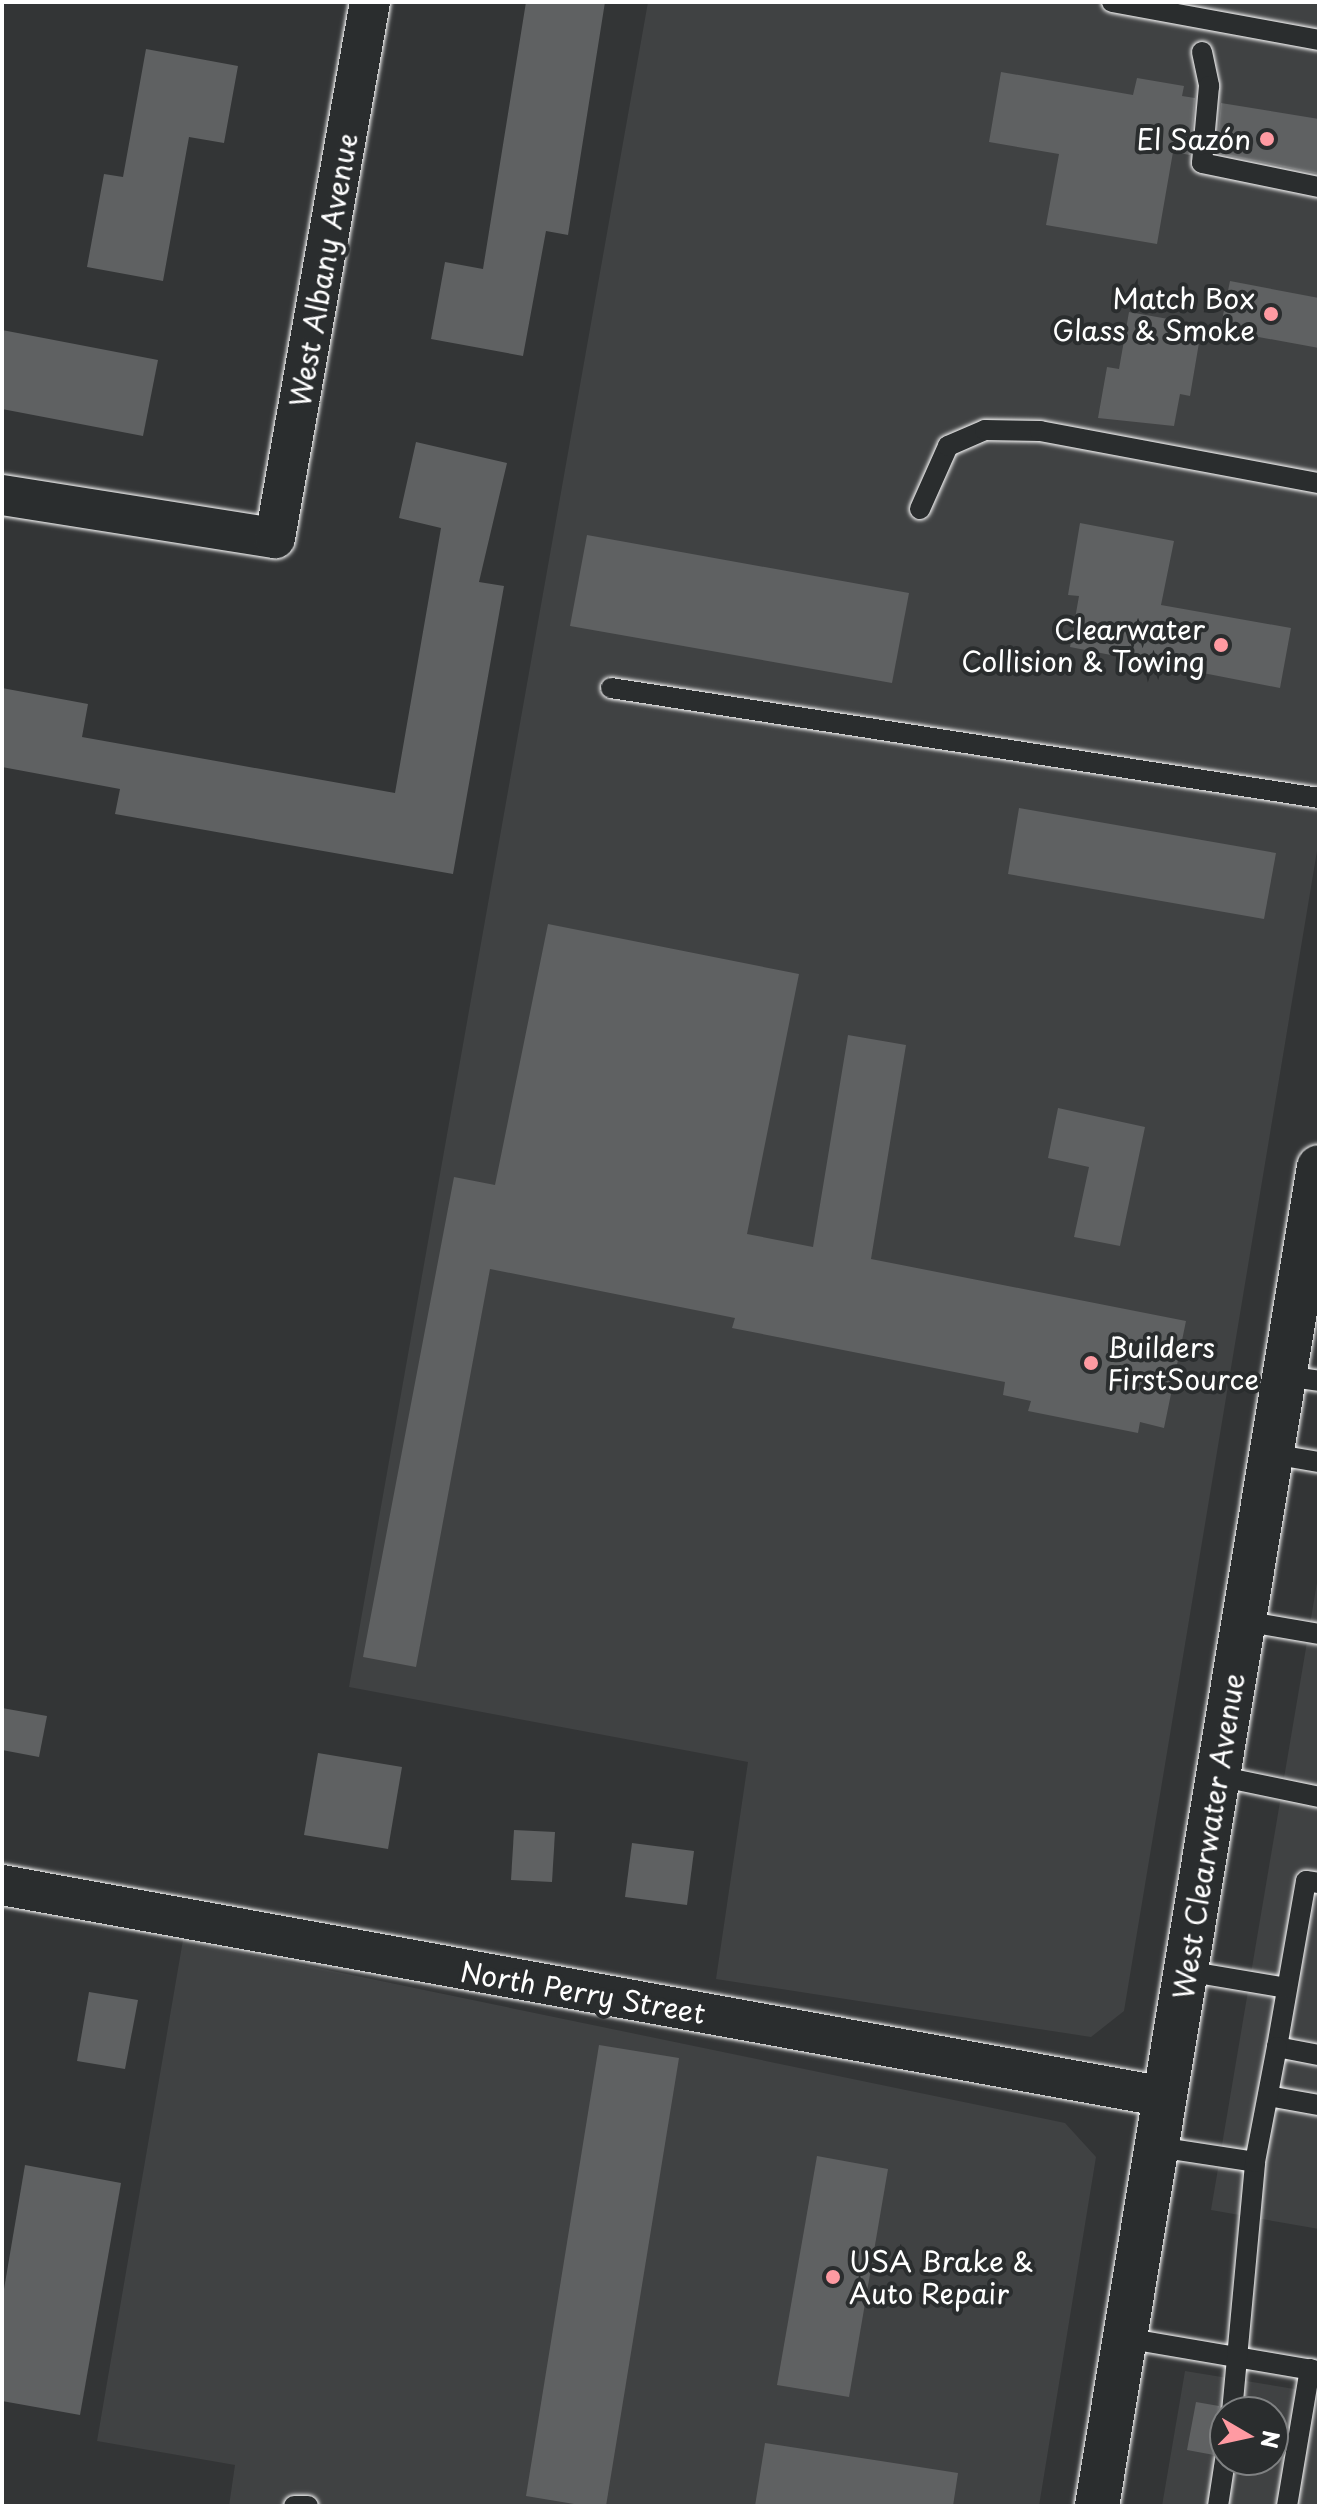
<!DOCTYPE html>
<meta charset="utf-8">
<style>
body{margin:0}
#map{position:relative;width:1321px;height:2508px;overflow:hidden;background:#333536;font-family:"Playpen Sans",sans-serif}
div>[style]{position:absolute}
.built>*{inset:0;background:#404243}
.building>*{inset:0;background:#5f6162}
.roads{filter:drop-shadow(0 0 2px #fff) drop-shadow(0 0 2px #fff)}
.service>*{height:20px;margin:-10px;padding:0 10px;transform-origin:10px;border-radius:10px;background:#2a2d2e}
.minor>*{height:40px;margin:-20px;padding:0 20px;transform-origin:20px;border-radius:20px;background:#2a2d2e}
.primary>*{height:44px;margin:-22px;padding:0 22px;transform-origin:22px;border-radius:22px;background:#2a2d2e}
.dots>*{width:22px;height:22px;translate:-50% -50%;box-sizing:border-box;border:4px solid #2a2d2e;border-radius:50%}
span{translate:-50% -50%;white-space:nowrap;text-align:center;line-height:1.15;-webkit-text-stroke:8px #2a2d2e;paint-order:stroke}
.poi-label{font-size:28px;color:#fff}
.right{translate:-100% -50%;text-align:right}
.left{translate:0 -50%;text-align:left}
.street-label{font-size:28px;color:#fff}
.frame{position:absolute;inset:0;border:4px solid #fff;pointer-events:none}
.north{position:absolute;left:1209px;top:2396px;width:80px;height:80px;box-sizing:border-box;background:#2a2d2e;border:2px solid #7f8182;border-radius:50%;rotate:99deg;font-size:22px;font-weight:700;line-height:32px;text-align:center;color:#fff}
.north::after{content:'';display:block;margin:auto;width:28px;height:36px;background:#ff9aa2;clip-path:polygon(50% 0,100% 100%,50% 72%,0 100%)}
</style>
<div id="map">
<div class="built">
<div style="clip-path:polygon(648px 2px,1319px 2px,1319px 839px,1124px 2011px,1091px 2037px,716px 1979px,748px 1762px,349px 1687px)"></div>
<div style="clip-path:polygon(1319px 1571px,1319px 2229px,1211px 2210px)"></div>
<div style="clip-path:polygon(183px 1940px,1065px 2123px,1096px 2157px,1039px 2506px,229px 2506px,235px 2465px,97px 2441px)"></div>
<div style="clip-path:polygon(evenodd,1185px 2371px,1319px 2393px,1319px 2506px,1162px 2506px,1185px 2371px,1225px 2412px,1273px 2412px,1273px 2460px,1225px 2460px,1225px 2412px)"></div>
</div>
<div class="building">
<div style="clip-path:polygon(526px 2px,605px 2px,568px 235px,546px 231px,523px 356px,431px 339px,445px 262px,483px 269px)"></div>
<div style="clip-path:polygon(146px 49px,238px 66px,224px 143px,189px 137px,163px 281px,87px 267px,104px 174px,123px 177px)"></div>
<div style="clip-path:polygon(1001px 72px,1133px 95px,1137px 78px,1184px 86px,1182px 96px,1195px 98px,1190px 155px,1173px 152px,1157px 244px,1046px 225px,1059px 154px,989px 142px)"></div>
<div style="clip-path:polygon(1221px 103px,1319px 119px,1319px 174px,1216px 153px)"></div>
<div style="clip-path:polygon(1230px 281px,1319px 298px,1319px 348px,1220px 330px)"></div>
<div style="clip-path:polygon(1129px 312px,1202px 325px,1190px 396px,1180px 394px,1174px 426px,1098px 418px,1107px 367px,1119px 369px)"></div>
<div style="clip-path:polygon(2px 330px,158px 360px,143px 436px,2px 409px)"></div>
<div style="clip-path:polygon(416px 442px,507px 463px,479px 582px,504px 586px,453px 874px,115px 814px,120px 789px,2px 767px,2px 688px,88px 704px,82px 737px,395px 793px,441px 528px,399px 518px)"></div>
<div style="clip-path:polygon(1080px 523px,1174px 541px,1161px 605px,1291px 628px,1280px 688px,1070px 647px,1079px 596px,1068px 595px)"></div>
<div style="clip-path:polygon(587px 535px,909px 593px,892px 683px,570px 626px)"></div>
<div style="clip-path:polygon(1019px 808px,1276px 853px,1264px 919px,1008px 874px)"></div>
<div style="clip-path:polygon(548px 924px,799px 974px,747px 1234px,813px 1247px,848px 1035px,906px 1045px,871px 1259px,1186px 1321px,1164px 1428px,1140px 1422px,1138px 1433px,1028px 1411px,1031px 1401px,1003px 1395px,1005px 1382px,732px 1328px,735px 1318px,490px 1269px,416px 1667px,363px 1657px,454px 1177px,495px 1185px)"></div>
<div style="clip-path:polygon(1058px 1108px,1145px 1127px,1120px 1246px,1074px 1237px,1089px 1167px,1048px 1158px)"></div>
<div style="clip-path:polygon(2px 1708px,47px 1716px,39px 1757px,2px 1750px)"></div>
<div style="clip-path:polygon(318px 1753px,402px 1767px,388px 1849px,304px 1835px)"></div>
<div style="clip-path:polygon(514px 1830px,555px 1832px,552px 1882px,511px 1880px)"></div>
<div style="clip-path:polygon(632px 1843px,694px 1851px,687px 1905px,625px 1897px)"></div>
<div style="clip-path:polygon(89px 1992px,138px 2000px,125px 2069px,77px 2061px)"></div>
<div style="clip-path:polygon(599px 2045px,679px 2058px,606px 2506px,586px 2506px,526px 2496px)"></div>
<div style="clip-path:polygon(817px 2156px,888px 2169px,849px 2397px,777px 2385px)"></div>
<div style="clip-path:polygon(25px 2165px,121px 2183px,80px 2415px,2px 2401px,2px 2301px)"></div>
<div style="clip-path:polygon(1196px 2402px,1219px 2406px,1214px 2455px,1187px 2450px)"></div>
<div style="clip-path:polygon(765px 2443px,958px 2473px,953px 2506px,755px 2506px)"></div>
</div>
<div class="roads">
<div class="service">
<div style="left:1112px;top:2px;width:210px;rotate:10.4deg"></div>
<div style="left:1202px;top:52px;width:35px;rotate:78deg"></div>
<div style="left:1209px;top:86px;width:77px;rotate:95.2deg"></div>
<div style="left:1202px;top:163px;width:119px;rotate:11.6deg"></div>
<div style="left:920px;top:509px;width:69px;rotate:-66deg"></div>
<div style="left:948px;top:446px;width:40px;rotate:-23.4deg"></div>
<div style="left:985px;top:430px;width:55px;rotate:1deg"></div>
<div style="left:1040px;top:431px;width:284px;rotate:10.6deg"></div>
<div style="left:611px;top:688px;width:716px;rotate:8.83deg"></div>
<div style="left:1285px;top:1376px;width:34px;rotate:8deg"></div>
<div style="left:1272px;top:1454px;width:48px;rotate:9.7deg"></div>
<div style="left:1244px;top:1621px;width:76px;rotate:9.8deg"></div>
<div style="left:1218px;top:1776px;width:103px;rotate:11.7deg"></div>
<div style="left:1319px;top:1883px;width:13px;rotate:-171deg"></div>
<div style="left:1306px;top:1881px;width:169px;rotate:99.9deg"></div>
<div style="left:1277px;top:2047px;width:43px;rotate:10.8deg"></div>
<div style="left:1186px;top:1971px;width:102px;rotate:9.6deg"></div>
<div style="left:1268px;top:2096px;width:52px;rotate:10deg"></div>
<div style="left:1157px;top:2147px;width:99px;rotate:8.7deg"></div>
<div style="left:1125px;top:2338px;width:197px;rotate:9.7deg"></div>
<div style="left:1232px;top:2412px;width:251px;rotate:-84.7deg"></div>
<div style="left:1255px;top:2162px;width:117px;rotate:-79.2deg"></div>
<div style="left:294px;top:2506px;width:14px"></div>
<div style="left:1218px;top:2506px;width:47px;rotate:-81.3deg"></div>
<div style="left:1287px;top:2506px;width:139px;rotate:-80.5deg"></div>
</div>
<div class="minor">
<div style="left:2px;top:495px;width:276px;rotate:9deg"></div>
<div style="left:275px;top:538px;width:544px;rotate:-79.95deg"></div>
<div style="left:2px;top:1885px;width:1182px;rotate:10.33deg"></div>
</div>
<div class="primary">
<div style="left:1097px;top:2506px;width:1357px;rotate:-80.59deg"></div>
</div>
</div>
<div class="dots">
<div style="left:1267px;top:139px;background:#ff9aa2"></div>
<div style="left:1271px;top:314px;background:#ff9aa2"></div>
<div style="left:1221px;top:645px;background:#ff9aa2"></div>
<div style="left:1091px;top:1363px;background:#ff9aa2"></div>
<div style="left:833px;top:2277px;background:#ff9aa2"></div>
</div>
<div class="poi-label">
<span class="right" style="left:1251px;top:139px">El Sazón</span>
<span class="right" style="left:1255px;top:314px">Match Box<br>Glass &amp; Smoke</span>
<span class="right" style="left:1205px;top:645px">Clearwater<br>Collision &amp; Towing</span>
<span class="left" style="left:1107px;top:1363px">Builders<br>FirstSource</span>
<span class="left" style="left:849px;top:2277px">USA Brake &amp;<br>Auto Repair</span>
</div>
<div class="street-label">
<span style="left:323px;top:270px;rotate:-80deg">West Albany Avenue</span>
<span style="left:1208px;top:1836px;rotate:-81deg">West Clearwater Avenue</span>
<span style="left:583px;top:1992px;rotate:10deg">North Perry Street</span>
</div>
<div class="frame"></div>
<div class="north">N</div>
</div>
